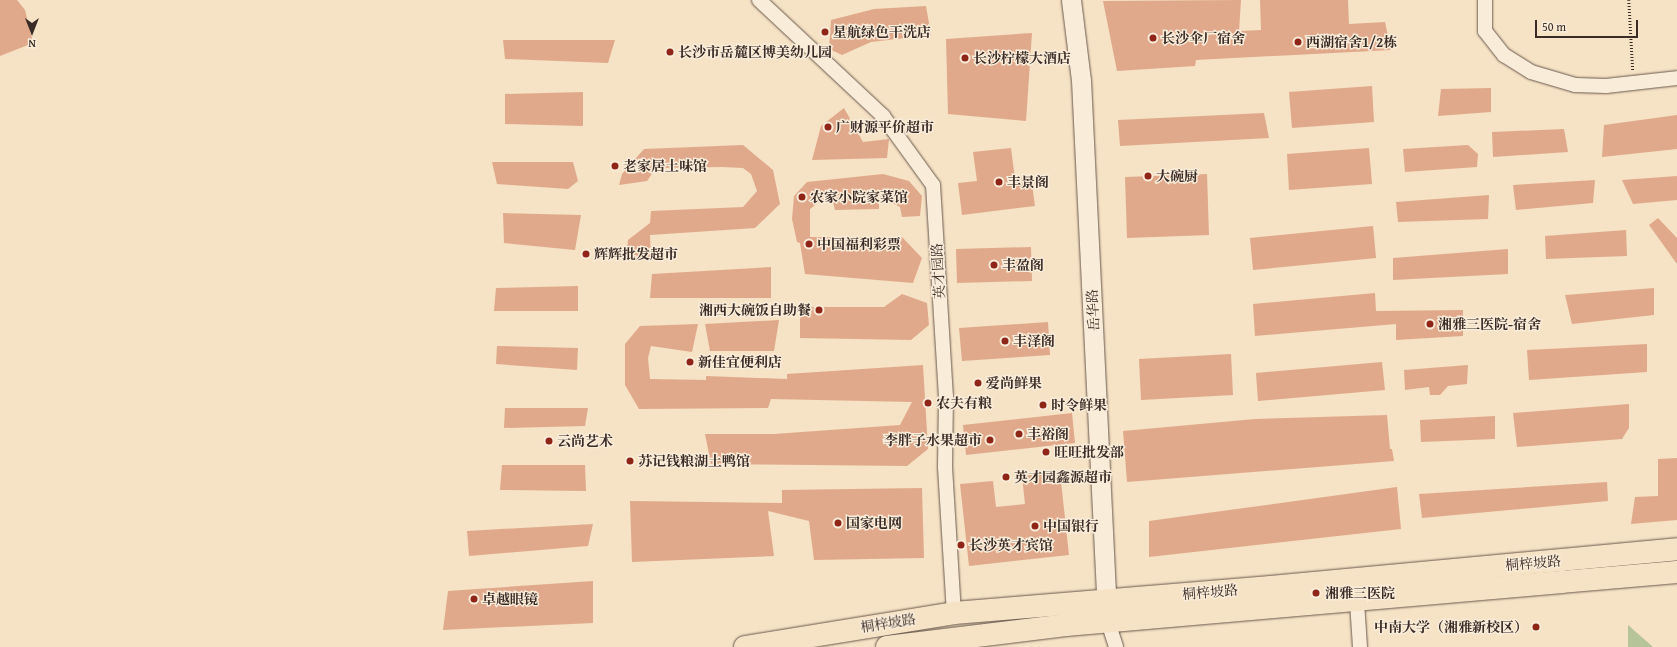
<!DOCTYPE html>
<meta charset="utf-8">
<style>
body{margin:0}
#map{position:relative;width:1677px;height:647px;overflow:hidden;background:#f6e2c4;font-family:"Gentium Book Plus","Noto Serif SC",serif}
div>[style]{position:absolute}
.green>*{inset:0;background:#b6c499}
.building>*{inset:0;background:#e0a98b}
.path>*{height:2.5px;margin-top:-1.25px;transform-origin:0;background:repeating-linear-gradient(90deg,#3a2b26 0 1px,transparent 0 3px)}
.roads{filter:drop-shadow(0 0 1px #69594e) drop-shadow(0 0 1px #69594e)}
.street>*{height:14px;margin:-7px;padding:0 7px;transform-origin:7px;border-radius:7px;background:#f9ecd9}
.secondary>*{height:19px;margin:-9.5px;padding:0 9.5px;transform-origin:9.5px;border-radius:9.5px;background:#f9ecd9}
.primary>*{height:22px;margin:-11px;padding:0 11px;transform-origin:11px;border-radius:11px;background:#f6e2c4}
.dots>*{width:11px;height:11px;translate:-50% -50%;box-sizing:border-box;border:2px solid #f9ecd9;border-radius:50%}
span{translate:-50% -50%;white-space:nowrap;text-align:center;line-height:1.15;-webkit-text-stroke:3px #f9ecd9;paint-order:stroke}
.poi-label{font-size:14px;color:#3a2b26;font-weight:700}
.left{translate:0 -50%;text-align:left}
.right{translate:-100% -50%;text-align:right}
.street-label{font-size:14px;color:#3a2b26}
.north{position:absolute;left:12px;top:12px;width:40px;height:40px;-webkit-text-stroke:3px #f9ecd9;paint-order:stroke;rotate:180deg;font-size:11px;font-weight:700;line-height:16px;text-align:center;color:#3a2b26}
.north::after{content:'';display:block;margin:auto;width:14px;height:18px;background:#3a2b26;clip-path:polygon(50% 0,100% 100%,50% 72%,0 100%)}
.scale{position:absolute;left:1535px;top:20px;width:103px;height:18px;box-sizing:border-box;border:2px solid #3a2b26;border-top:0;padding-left:5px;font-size:12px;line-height:14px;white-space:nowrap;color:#3a2b26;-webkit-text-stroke:3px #f9ecd9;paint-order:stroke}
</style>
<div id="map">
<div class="green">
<div style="clip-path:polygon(1628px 625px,1653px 647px,1628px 647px)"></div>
</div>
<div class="building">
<div style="clip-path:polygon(0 0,17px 0,25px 10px,33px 43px,0 56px)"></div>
<div style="clip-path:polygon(1241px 0,1239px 31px,1261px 30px,1260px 0,1348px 0,1349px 24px,1385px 22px,1391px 50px,1196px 60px,1195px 66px,1117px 71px,1103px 1px)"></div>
<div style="clip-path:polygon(926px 6px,931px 35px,871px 42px,842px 55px,829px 49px,831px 20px,874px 9px)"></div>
<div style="clip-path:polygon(1032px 33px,1026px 121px,948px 114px,946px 39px)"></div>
<div style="clip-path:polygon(503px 40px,615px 40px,608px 63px,505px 59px)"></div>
<div style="clip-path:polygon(1372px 86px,1374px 122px,1292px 128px,1289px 92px)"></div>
<div style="clip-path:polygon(1491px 88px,1491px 112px,1438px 116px,1441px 89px)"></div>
<div style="clip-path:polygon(583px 92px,583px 126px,505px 124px,505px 94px)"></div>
<div style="clip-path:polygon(844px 108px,863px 142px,889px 139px,887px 158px,812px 160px,821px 126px)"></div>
<div style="clip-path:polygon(1264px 113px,1269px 138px,1120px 146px,1118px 120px)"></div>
<div style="clip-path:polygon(1677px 115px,1677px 149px,1602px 157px,1604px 125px)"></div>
<div style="clip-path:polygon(1564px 129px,1568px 152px,1493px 157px,1492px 132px)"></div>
<div style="clip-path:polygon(743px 145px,773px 170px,780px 204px,755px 228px,650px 235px,651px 259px,626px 259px,628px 240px,650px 223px,651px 211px,743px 207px,757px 191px,751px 174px,743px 168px,722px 167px,656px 168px,647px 181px,619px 185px,622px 174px,644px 149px)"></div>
<div style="clip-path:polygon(1468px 145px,1478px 154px,1477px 167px,1405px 172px,1403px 149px)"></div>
<div style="clip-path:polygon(1011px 148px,1015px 179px,1031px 177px,1035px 206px,962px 215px,958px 183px,977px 181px,973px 152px)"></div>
<div style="clip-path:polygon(1369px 148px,1372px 184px,1289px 190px,1287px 154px)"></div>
<div style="clip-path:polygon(492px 162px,573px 162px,578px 181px,568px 189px,497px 184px)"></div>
<div style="clip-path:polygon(883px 174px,909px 181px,922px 196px,920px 216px,902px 217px,900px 207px,879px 196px,879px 209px,835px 210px,833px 202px,819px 202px,810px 209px,810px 237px,902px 237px,922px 258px,913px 283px,805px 274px,800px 243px,797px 242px,792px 219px,794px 196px,807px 182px)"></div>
<div style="clip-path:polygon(1207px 174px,1209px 235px,1127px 238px,1125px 177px)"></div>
<div style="clip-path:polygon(1677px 176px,1677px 200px,1633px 204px,1622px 180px)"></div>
<div style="clip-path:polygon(1595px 180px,1593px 203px,1516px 210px,1513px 185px)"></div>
<div style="clip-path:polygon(1489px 195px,1488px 219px,1398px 222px,1396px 202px)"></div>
<div style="clip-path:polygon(503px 213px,581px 215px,575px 250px,504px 243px)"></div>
<div style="clip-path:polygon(1658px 218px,1677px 238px,1677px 264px,1649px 225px)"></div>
<div style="clip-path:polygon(1373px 226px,1376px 258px,1253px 270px,1250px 238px)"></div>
<div style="clip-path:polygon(1626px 230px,1627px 256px,1546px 259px,1545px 236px)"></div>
<div style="clip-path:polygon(1031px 247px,1032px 281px,957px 283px,956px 249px)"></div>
<div style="clip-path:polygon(1508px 249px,1508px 274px,1393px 280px,1393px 258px)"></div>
<div style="clip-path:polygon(771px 267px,771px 298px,650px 298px,652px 274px)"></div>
<div style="clip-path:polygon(578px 286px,578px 311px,494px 311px,496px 288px)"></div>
<div style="clip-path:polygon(1654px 288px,1654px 315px,1572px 324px,1565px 295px)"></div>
<div style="clip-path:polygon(1375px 293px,1376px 311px,1463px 310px,1463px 336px,1396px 340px,1396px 324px,1255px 336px,1253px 304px)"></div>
<div style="clip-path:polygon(902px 294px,927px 303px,929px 325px,911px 340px,800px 338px,800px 307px,884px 307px)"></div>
<div style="clip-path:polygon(779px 320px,774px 351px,710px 351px,705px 324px)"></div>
<div style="clip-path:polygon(1048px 322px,1050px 355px,962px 361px,959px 328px)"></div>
<div style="clip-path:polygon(698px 324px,692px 352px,651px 346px,648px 358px,650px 379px,706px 380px,706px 376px,787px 379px,787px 374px,923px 365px,928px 449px,907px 466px,711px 464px,705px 434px,774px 434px,900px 425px,912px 402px,771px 399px,768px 408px,639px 409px,625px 385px,625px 344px,640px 326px)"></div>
<div style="clip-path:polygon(1647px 344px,1647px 372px,1529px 380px,1527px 350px)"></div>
<div style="clip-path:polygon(497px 346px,578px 348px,577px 370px,496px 364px)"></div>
<div style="clip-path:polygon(1231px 354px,1233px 395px,1141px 400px,1139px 359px)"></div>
<div style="clip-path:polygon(1382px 362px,1385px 390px,1258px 401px,1256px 373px)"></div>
<div style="clip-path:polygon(1468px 365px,1467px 384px,1448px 386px,1440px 395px,1430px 395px,1429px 387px,1405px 390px,1404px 370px)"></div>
<div style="clip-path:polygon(1629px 404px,1629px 428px,1622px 439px,1517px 447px,1513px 413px)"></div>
<div style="clip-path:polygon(505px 408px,588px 408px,585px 426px,504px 428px)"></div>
<div style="clip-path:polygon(1072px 413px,1075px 443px,966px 455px,963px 425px)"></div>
<div style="clip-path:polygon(1387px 415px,1390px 449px,1392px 449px,1394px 461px,1127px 482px,1123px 431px,1255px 419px)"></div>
<div style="clip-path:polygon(1495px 416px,1495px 439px,1421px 442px,1420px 420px)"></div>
<div style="clip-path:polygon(1677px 458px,1677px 520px,1631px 524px,1635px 497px,1658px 496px,1658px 459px)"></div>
<div style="clip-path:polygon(502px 465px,585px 465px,586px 491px,500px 490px)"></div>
<div style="clip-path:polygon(1060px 472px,1069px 555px,969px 566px,960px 484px,993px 481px,996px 507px,1025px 504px,1022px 476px)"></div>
<div style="clip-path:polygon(1607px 482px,1608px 501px,1422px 518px,1419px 494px)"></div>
<div style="clip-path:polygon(1397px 487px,1401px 529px,1149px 557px,1149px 521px)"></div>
<div style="clip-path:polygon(922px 488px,924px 558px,814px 560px,809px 521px,768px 511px,774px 556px,632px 562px,630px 501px,782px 503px,782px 490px)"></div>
<div style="clip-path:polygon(593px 524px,588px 546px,469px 556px,467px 531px)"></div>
<div style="clip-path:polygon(593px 581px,593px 623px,443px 630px,448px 591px)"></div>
</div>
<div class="path">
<div style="left:1629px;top:0;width:71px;rotate:86.8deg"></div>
</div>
<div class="roads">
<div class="street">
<div style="left:759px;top:0;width:170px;rotate:43.1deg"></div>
<div style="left:883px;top:116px;width:85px;rotate:54.1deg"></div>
<div style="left:933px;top:185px;width:211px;rotate:86.5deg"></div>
<div style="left:946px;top:396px;width:71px;rotate:90.8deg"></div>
<div style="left:945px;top:467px;width:146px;rotate:86.5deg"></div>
<div style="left:1485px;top:0;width:31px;rotate:90deg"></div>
<div style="left:1485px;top:31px;width:31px;rotate:52deg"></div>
<div style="left:1504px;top:55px;width:32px;rotate:32deg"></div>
<div style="left:1531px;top:72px;width:46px;rotate:16.5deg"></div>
<div style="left:1575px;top:85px;width:31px;rotate:2deg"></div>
<div style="left:1606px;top:86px;width:71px;rotate:-6.4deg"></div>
<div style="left:1357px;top:602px;width:45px;rotate:86.2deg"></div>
<div style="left:1108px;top:622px;width:26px;rotate:72deg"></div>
</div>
<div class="secondary">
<div style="left:1071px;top:0;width:81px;rotate:82.9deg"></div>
<div style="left:1081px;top:80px;width:535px;rotate:87.21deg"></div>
</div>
<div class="primary">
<div style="left:745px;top:647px;width:212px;rotate:-9.2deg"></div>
<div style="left:954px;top:613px;width:318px;rotate:-4.7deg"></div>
<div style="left:1271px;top:587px;width:408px;rotate:-5.3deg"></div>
<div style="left:887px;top:647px;width:180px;rotate:-7deg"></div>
<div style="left:1066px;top:625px;width:613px;rotate:-4.96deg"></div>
</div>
</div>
<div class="dots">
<div style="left:825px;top:32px;background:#8f2418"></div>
<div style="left:1153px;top:38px;background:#8f2418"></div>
<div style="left:1298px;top:42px;background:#8f2418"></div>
<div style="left:670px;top:52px;background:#8f2418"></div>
<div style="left:965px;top:58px;background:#8f2418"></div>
<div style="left:828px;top:127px;background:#8f2418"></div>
<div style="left:615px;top:166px;background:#8f2418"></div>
<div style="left:1148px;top:176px;background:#8f2418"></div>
<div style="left:999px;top:182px;background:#8f2418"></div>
<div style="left:802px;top:197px;background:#8f2418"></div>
<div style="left:809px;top:244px;background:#8f2418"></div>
<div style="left:586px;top:254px;background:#8f2418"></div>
<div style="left:994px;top:265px;background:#8f2418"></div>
<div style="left:819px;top:310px;background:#8f2418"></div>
<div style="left:1430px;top:324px;background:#8f2418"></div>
<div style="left:1005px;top:341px;background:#8f2418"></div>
<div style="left:690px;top:362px;background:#8f2418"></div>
<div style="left:978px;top:383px;background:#8f2418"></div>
<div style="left:928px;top:403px;background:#8f2418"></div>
<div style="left:1043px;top:405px;background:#8f2418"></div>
<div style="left:1019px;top:434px;background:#8f2418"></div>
<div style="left:990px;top:440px;background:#8f2418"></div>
<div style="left:549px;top:441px;background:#8f2418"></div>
<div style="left:1046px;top:452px;background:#8f2418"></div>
<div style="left:630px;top:461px;background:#8f2418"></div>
<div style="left:1006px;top:477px;background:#8f2418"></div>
<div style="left:838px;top:523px;background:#8f2418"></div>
<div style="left:1035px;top:526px;background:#8f2418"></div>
<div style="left:961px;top:545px;background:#8f2418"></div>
<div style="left:1316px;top:593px;background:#8f2418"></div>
<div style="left:474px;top:599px;background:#8f2418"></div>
<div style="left:1536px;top:627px;background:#8f2418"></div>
</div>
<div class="poi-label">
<span class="left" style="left:833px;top:32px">星航绿色干洗店</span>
<span class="left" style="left:1161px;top:38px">长沙伞厂宿舍</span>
<span class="left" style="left:1306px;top:42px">西湖宿舍1/2栋</span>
<span class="left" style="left:678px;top:52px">长沙市岳麓区博美幼儿园</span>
<span class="left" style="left:973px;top:58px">长沙柠檬大酒店</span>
<span class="left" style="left:836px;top:127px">广财源平价超市</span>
<span class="left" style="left:623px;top:166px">老家居土味馆</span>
<span class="left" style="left:1156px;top:176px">大碗厨</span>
<span class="left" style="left:1007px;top:182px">丰景阁</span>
<span class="left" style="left:810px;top:197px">农家小院家菜馆</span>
<span class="left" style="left:817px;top:244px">中国福利彩票</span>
<span class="left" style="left:594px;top:254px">辉辉批发超市</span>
<span class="left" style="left:1002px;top:265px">丰盈阁</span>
<span class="right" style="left:811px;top:310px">湘西大碗饭自助餐</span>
<span class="left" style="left:1438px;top:324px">湘雅三医院-宿舍</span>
<span class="left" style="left:1013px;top:341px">丰泽阁</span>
<span class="left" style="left:698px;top:362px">新佳宜便利店</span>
<span class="left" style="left:986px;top:383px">爱尚鲜果</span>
<span class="left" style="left:936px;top:403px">农夫有粮</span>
<span class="left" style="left:1051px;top:405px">时令鲜果</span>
<span class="left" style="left:1027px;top:434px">丰裕阁</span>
<span class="right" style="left:982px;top:440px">李胖子水果超市</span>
<span class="left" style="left:557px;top:441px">云尚艺术</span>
<span class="left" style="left:1054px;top:452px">旺旺批发部</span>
<span class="left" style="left:638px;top:461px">苏记钱粮湖土鸭馆</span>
<span class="left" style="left:1014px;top:477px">英才园鑫源超市</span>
<span class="left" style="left:846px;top:523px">国家电网</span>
<span class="left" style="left:1043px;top:526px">中国银行</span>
<span class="left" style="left:969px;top:545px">长沙英才宾馆</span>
<span class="left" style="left:1325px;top:593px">湘雅三医院</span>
<span class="left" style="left:482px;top:599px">卓越眼镜</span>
<span class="right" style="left:1528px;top:627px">中南大学（湘雅新校区）</span>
</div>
<div class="street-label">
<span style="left:938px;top:271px;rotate:-93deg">英才园路</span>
<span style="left:1093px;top:310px;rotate:-93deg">岳华路</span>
<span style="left:1533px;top:563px;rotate:-5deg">桐梓坡路</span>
<span style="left:1210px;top:592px;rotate:-5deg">桐梓坡路</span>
<span style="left:888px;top:623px;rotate:-9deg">桐梓坡路</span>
</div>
<div class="north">N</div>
<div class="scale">50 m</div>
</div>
